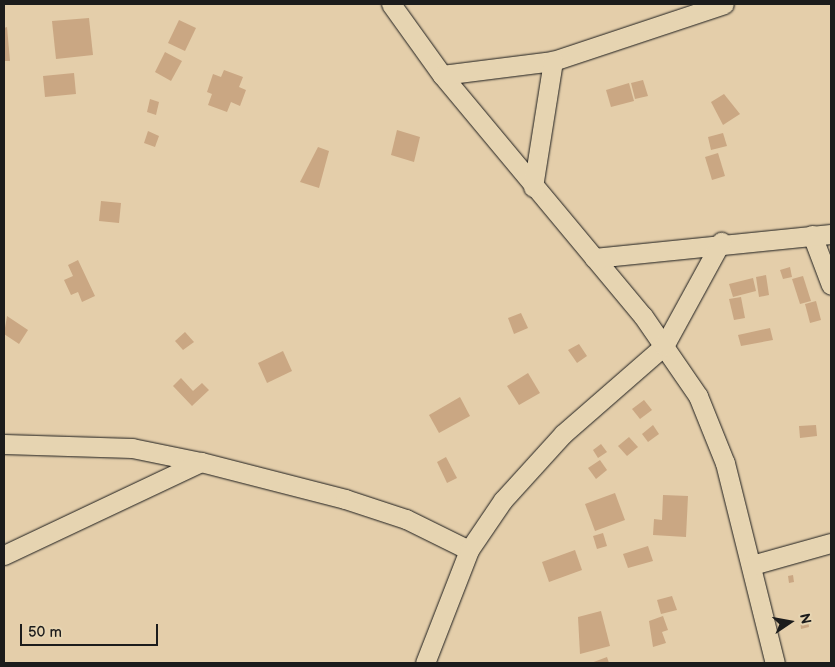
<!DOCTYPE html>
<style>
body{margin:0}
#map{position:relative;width:835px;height:667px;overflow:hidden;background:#e4ceaa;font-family:"Balsamiq Sans",sans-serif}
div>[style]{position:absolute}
.building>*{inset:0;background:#caa783}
.roads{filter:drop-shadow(0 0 1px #1c1c1c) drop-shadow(0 0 1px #1c1c1c)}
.minor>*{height:19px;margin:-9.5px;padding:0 9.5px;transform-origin:9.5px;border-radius:9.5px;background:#e6d4b1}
span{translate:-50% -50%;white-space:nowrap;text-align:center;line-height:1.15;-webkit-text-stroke:4px #e6d4b1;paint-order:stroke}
.frame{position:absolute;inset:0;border:5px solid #1c1c1c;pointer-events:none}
.north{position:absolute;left:765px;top:597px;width:50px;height:50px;-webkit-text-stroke:4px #e6d4b1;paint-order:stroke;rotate:78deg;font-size:14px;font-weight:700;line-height:20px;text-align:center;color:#1c1c1c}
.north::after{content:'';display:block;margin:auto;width:18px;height:22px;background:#1c1c1c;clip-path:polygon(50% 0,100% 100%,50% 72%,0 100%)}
.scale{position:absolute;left:20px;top:624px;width:138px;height:22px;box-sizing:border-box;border:2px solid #1c1c1c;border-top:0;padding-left:6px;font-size:15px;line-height:18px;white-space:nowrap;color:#1c1c1c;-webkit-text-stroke:4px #e6d4b1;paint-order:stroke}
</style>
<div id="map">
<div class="building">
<div style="clip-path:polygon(89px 18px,93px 55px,56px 59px,52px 21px)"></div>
<div style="clip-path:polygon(179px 20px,196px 28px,185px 51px,168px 43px)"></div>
<div style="clip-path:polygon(7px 27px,10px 61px,4px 61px,4px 28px)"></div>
<div style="clip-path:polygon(165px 52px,182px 61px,171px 81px,155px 72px)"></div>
<div style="clip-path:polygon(224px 70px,243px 77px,239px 87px,246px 90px,240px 106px,231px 102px,227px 112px,208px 105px,212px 94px,207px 92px,213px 74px,221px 77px)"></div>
<div style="clip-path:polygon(74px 73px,76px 94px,45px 97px,43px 76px)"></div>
<div style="clip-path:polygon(643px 80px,648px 96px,635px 99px,631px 83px)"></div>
<div style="clip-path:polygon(629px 83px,634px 101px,611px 107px,606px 90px)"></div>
<div style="clip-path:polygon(724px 94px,740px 114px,723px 125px,711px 102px)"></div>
<div style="clip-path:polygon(150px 99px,159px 102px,156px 115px,147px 112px)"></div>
<div style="clip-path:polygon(397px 130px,420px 137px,414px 162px,391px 155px)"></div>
<div style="clip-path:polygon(148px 131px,159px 136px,155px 147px,144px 143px)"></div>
<div style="clip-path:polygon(723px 133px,727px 146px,711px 150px,708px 137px)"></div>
<div style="clip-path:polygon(318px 147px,329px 151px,319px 188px,300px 182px)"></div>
<div style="clip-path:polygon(718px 153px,725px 176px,712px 180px,705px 157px)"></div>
<div style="clip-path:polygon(101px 201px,121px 203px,119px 223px,99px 221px)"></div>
<div style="clip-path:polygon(78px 260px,95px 296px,82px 302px,78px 292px,71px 295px,64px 280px,73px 276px,68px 265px)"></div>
<div style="clip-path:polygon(790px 267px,792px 277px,783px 279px,780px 270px)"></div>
<div style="clip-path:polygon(766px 275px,769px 295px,759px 297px,756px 277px)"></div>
<div style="clip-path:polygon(803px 276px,811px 301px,800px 304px,792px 279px)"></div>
<div style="clip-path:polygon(753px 278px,756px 291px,733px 297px,729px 284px)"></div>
<div style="clip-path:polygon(741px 297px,745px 318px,734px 320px,729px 299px)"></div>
<div style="clip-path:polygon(816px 301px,821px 320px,810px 323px,805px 304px)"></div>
<div style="clip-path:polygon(521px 313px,528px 328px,514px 334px,508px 318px)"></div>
<div style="clip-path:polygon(7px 316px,28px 330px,19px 344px,4px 334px)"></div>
<div style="clip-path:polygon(770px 328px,773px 340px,741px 346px,738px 335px)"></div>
<div style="clip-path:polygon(185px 332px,194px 342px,183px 350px,175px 341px)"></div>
<div style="clip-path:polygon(579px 344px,587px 356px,577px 363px,568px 350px)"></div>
<div style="clip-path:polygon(283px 351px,292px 371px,267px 383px,258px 363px)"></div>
<div style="clip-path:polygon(528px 373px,540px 393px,519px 405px,507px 386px)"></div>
<div style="clip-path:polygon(181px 378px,193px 391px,202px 383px,209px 390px,192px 406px,173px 386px)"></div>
<div style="clip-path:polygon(460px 397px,470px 416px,439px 433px,429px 415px)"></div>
<div style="clip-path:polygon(644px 400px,652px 410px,640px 419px,632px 409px)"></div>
<div style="clip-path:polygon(653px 425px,659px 434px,648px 442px,642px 434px)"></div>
<div style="clip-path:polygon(816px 425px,817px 436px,800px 438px,799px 426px)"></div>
<div style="clip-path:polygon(629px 437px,638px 447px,627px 456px,618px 446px)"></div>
<div style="clip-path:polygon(601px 444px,607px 452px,598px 458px,593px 450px)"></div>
<div style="clip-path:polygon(446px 457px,457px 478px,447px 483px,437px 462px)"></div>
<div style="clip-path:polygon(600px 460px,607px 470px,596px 479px,588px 468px)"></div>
<div style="clip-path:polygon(615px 493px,625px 520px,595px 531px,585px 504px)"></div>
<div style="clip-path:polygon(663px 495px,688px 496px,686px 537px,653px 535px,654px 519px,662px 520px)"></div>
<div style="clip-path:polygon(603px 533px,607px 546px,597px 549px,593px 536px)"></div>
<div style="clip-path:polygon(648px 546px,653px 561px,628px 568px,623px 554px)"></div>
<div style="clip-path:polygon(575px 550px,582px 570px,549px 582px,542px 562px)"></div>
<div style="clip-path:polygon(793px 575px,794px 582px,789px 583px,788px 576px)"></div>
<div style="clip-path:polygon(672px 596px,677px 610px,661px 614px,657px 600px)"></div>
<div style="clip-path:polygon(601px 611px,610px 646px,580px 654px,578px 617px)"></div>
<div style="clip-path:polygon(663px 616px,668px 630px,662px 632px,666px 643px,653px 647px,649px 621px)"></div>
<div style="clip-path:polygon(808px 618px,809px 627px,801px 629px,800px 620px)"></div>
<div style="clip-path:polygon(607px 657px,609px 663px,591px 663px)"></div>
</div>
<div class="roads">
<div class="minor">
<div style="left:391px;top:4px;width:87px;rotate:54.3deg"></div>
<div style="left:442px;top:75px;width:314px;rotate:50.2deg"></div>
<div style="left:643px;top:316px;width:97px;rotate:55.5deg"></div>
<div style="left:698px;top:396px;width:72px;rotate:68.1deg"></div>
<div style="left:725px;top:463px;width:206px;rotate:76deg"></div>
<div style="left:442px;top:75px;width:112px;rotate:-7.2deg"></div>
<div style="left:553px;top:61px;width:180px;rotate:-18.4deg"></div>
<div style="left:533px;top:187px;width:128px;rotate:-81deg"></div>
<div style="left:812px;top:235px;width:53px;rotate:69.2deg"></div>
<div style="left:594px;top:258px;width:238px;rotate:-5.8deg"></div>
<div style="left:4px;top:444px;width:128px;rotate:1.8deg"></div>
<div style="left:132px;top:448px;width:70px;rotate:11.5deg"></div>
<div style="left:201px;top:462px;width:149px;rotate:14.4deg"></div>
<div style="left:345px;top:499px;width:64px;rotate:18.2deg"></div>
<div style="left:406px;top:519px;width:70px;rotate:26.2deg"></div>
<div style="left:4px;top:555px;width:218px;rotate:-25.3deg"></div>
<div style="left:752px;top:565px;width:82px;rotate:-15.6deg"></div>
<div style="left:425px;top:663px;width:121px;rotate:-68.7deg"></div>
<div style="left:469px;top:550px;width:60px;rotate:-55.8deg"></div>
<div style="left:503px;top:500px;width:89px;rotate:-47.7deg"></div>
<div style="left:563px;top:434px;width:134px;rotate:-41.1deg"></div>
<div style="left:664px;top:346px;width:119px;rotate:-61.3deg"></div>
</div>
</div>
<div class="frame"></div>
<div class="north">N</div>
<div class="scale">50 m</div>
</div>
